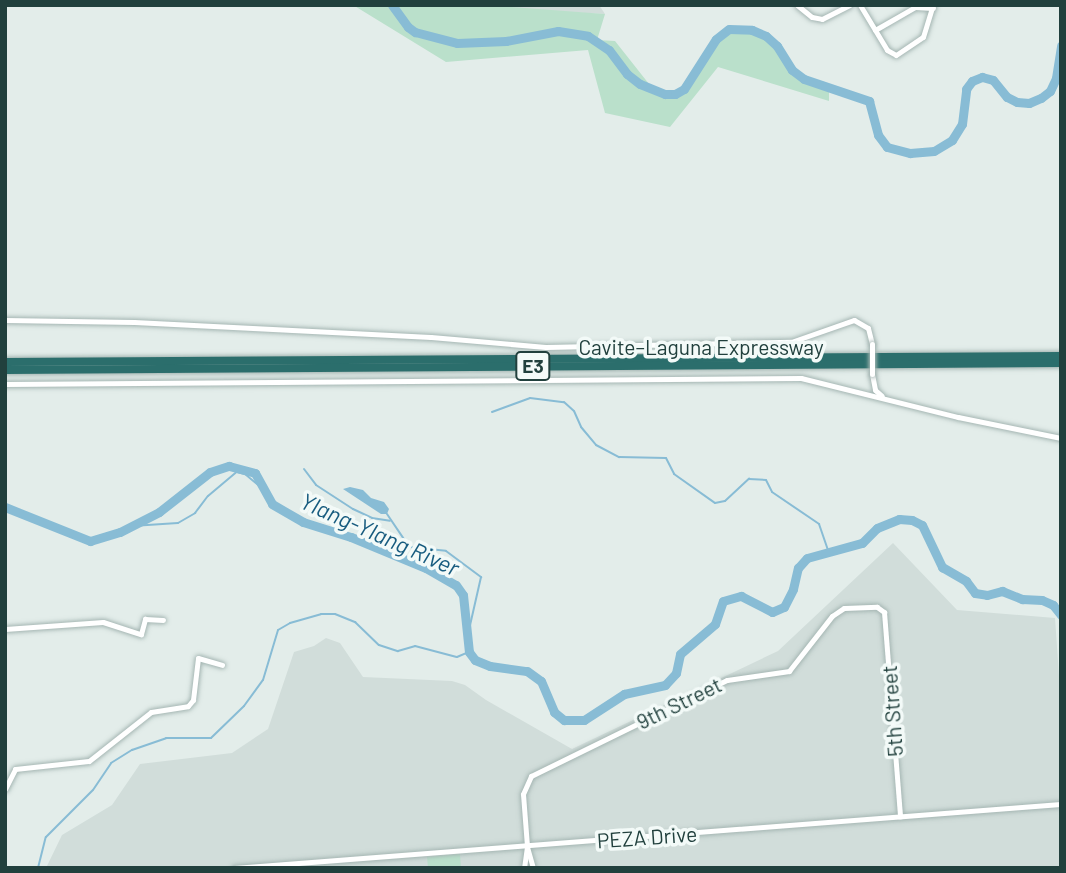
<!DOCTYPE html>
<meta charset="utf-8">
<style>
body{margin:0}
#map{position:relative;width:1066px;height:873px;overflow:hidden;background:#e3edea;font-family:Barlow,sans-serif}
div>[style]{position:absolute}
.built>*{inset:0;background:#d1ddda}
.green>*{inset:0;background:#bae0cb}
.water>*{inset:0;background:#88bcd5}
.stream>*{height:2px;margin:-1px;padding:0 1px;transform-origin:1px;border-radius:1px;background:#88bcd5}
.river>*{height:9px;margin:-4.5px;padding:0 4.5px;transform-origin:4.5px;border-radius:4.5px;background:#88bcd5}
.roads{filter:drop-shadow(0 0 2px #a5b6b3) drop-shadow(0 0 2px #a5b6b3)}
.minor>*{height:5px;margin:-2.5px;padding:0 2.5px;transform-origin:2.5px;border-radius:2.5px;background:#fff}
.highway>*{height:8px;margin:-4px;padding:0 4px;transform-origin:4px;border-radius:4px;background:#2b6e6c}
.bridges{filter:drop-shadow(0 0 2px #a5b6b3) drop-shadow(0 0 2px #a5b6b3)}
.minor-bridge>*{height:5px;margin:-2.5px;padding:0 2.5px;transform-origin:2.5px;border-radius:2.5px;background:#fff}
span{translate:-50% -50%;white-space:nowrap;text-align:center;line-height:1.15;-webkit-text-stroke:7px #f3faf8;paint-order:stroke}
.shield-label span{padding:2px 5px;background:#f3faf8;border:2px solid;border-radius:5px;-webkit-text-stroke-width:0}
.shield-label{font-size:19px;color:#21403d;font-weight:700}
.street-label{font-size:21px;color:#21403d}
.water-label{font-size:23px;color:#185c7f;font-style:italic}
.frame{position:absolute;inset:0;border:7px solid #21403d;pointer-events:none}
</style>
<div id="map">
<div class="built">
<div style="clip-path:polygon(485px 5px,599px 5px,605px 14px,506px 9px)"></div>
<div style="clip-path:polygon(893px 543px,957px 610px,1055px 618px,1061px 705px,1061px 868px,46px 868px,62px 835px,112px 805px,140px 764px,232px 753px,268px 729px,294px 652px,314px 646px,326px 638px,340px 643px,363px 677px,452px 681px,465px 685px,486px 700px,572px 749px,778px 651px)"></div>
</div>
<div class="green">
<div style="clip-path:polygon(353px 5px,485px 5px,605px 14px,597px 40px,615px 41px,649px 84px,665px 94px,675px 94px,684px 89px,707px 48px,729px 29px,741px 28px,766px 36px,777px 46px,792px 70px,804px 79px,829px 89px,829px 101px,718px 67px,670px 127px,605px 113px,588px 50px,446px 62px)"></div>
<div style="clip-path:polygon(460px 854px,461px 868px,428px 868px,427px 857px)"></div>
</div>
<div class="water">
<div style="clip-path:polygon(350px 487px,363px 490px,371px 498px,384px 502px,389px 509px,387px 514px,381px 514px,343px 489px)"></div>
</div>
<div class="stream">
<div style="left:492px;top:412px;width:40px;rotate:-20.2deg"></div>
<div style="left:530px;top:398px;width:34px;rotate:7deg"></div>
<div style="left:564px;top:402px;width:13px;rotate:42deg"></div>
<div style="left:574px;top:411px;width:17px;rotate:66deg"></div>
<div style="left:581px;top:427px;width:23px;rotate:50deg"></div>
<div style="left:596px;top:445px;width:26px;rotate:28deg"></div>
<div style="left:619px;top:457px;width:47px;rotate:1.2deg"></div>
<div style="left:666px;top:458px;width:18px;rotate:63deg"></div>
<div style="left:674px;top:474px;width:50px;rotate:35.3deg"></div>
<div style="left:715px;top:503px;width:10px;rotate:-11deg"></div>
<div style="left:725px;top:501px;width:33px;rotate:-43deg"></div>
<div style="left:749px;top:479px;width:17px;rotate:3deg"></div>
<div style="left:766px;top:480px;width:13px;rotate:63deg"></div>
<div style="left:772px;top:492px;width:57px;rotate:34.2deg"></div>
<div style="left:819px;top:524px;width:28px;rotate:71deg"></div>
<div style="left:304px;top:469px;width:20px;rotate:53deg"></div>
<div style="left:316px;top:485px;width:44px;rotate:33deg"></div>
<div style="left:353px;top:509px;width:21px;rotate:25deg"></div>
<div style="left:372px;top:518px;width:18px;rotate:9deg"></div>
<div style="left:387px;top:514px;width:40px;rotate:56deg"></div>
<div style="left:409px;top:547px;width:37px;rotate:6deg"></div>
<div style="left:446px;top:551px;width:44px;rotate:36.6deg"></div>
<div style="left:481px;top:577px;width:58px;rotate:102.8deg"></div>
<div style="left:132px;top:526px;width:46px;rotate:-3.7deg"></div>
<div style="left:178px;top:523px;width:20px;rotate:-30deg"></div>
<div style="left:195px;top:513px;width:21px;rotate:-53deg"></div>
<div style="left:208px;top:496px;width:38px;rotate:-40deg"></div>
<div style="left:237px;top:472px;width:8px;rotate:14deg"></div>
<div style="left:245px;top:474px;width:25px;rotate:40deg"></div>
<div style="left:38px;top:868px;width:32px;rotate:-76deg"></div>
<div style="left:46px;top:837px;width:66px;rotate:-45deg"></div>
<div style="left:93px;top:790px;width:32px;rotate:-56deg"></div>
<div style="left:111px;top:763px;width:25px;rotate:-32deg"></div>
<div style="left:132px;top:750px;width:36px;rotate:-19deg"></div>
<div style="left:166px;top:738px;width:45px"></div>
<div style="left:211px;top:738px;width:46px;rotate:-44.1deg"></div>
<div style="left:244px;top:706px;width:32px;rotate:-54deg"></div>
<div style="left:263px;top:680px;width:52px;rotate:-73.3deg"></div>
<div style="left:278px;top:630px;width:14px;rotate:-30deg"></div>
<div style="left:290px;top:623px;width:32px;rotate:-16deg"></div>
<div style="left:321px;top:614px;width:14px"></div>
<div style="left:335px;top:614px;width:22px;rotate:22deg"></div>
<div style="left:355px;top:622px;width:33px;rotate:44deg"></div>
<div style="left:379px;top:645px;width:20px;rotate:18deg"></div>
<div style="left:398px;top:651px;width:18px;rotate:-16deg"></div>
<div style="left:415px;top:646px;width:43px;rotate:14.7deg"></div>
<div style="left:457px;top:657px;width:13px;rotate:-23deg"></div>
</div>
<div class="river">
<div style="left:392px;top:5px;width:27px;rotate:54deg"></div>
<div style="left:408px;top:27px;width:9px;rotate:36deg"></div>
<div style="left:415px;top:32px;width:43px;rotate:14.7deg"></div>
<div style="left:457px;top:43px;width:49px;rotate:-2.3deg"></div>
<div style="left:506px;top:41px;width:53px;rotate:-10.9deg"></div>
<div style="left:558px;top:31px;width:30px;rotate:9deg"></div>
<div style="left:588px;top:36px;width:25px;rotate:34deg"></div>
<div style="left:609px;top:50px;width:30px;rotate:53deg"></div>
<div style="left:627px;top:74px;width:16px;rotate:38deg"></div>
<div style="left:640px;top:84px;width:27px;rotate:22deg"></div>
<div style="left:665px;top:94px;width:10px"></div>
<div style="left:675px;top:94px;width:10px;rotate:-29deg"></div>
<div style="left:684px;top:89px;width:59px;rotate:-57.4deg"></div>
<div style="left:716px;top:39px;width:16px;rotate:-38deg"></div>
<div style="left:729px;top:29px;width:23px;rotate:2deg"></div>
<div style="left:752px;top:30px;width:15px;rotate:23deg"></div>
<div style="left:766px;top:36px;width:15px;rotate:42deg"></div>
<div style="left:777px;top:46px;width:28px;rotate:58deg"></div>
<div style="left:792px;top:70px;width:15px;rotate:37deg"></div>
<div style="left:804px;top:79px;width:69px;rotate:18.7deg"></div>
<div style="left:869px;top:101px;width:35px;rotate:75deg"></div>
<div style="left:878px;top:135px;width:15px;rotate:53deg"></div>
<div style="left:887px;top:147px;width:24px;rotate:15deg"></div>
<div style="left:910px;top:153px;width:24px;rotate:-5deg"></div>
<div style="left:934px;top:151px;width:21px;rotate:-31deg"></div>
<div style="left:952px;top:140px;width:19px;rotate:-58deg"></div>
<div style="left:962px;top:124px;width:35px;rotate:-83deg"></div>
<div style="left:966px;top:89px;width:10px;rotate:-53deg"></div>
<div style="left:972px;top:81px;width:11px;rotate:-22deg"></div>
<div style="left:982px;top:77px;width:11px;rotate:15deg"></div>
<div style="left:993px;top:80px;width:22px;rotate:51deg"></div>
<div style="left:1007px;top:97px;width:11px;rotate:27deg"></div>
<div style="left:1017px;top:102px;width:12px;rotate:5deg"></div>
<div style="left:1029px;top:103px;width:13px;rotate:-23deg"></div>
<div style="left:1041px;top:98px;width:11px;rotate:-38deg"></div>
<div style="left:1050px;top:91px;width:14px;rotate:-65deg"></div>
<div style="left:1056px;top:78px;width:33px;rotate:-81deg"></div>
<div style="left:5px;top:507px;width:92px;rotate:21.8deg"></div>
<div style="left:90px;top:541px;width:31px;rotate:-17deg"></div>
<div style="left:120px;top:532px;width:44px;rotate:-27.1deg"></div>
<div style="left:159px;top:512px;width:65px;rotate:-38.1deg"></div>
<div style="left:210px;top:472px;width:20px;rotate:-18deg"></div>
<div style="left:229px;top:466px;width:27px;rotate:15deg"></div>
<div style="left:255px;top:473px;width:35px;rotate:61deg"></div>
<div style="left:272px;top:504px;width:36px;rotate:30deg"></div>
<div style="left:303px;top:522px;width:50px;rotate:17.4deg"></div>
<div style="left:351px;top:537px;width:81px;rotate:22.5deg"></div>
<div style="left:426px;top:568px;width:34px;rotate:30deg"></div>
<div style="left:456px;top:585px;width:12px;rotate:55deg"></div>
<div style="left:463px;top:595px;width:57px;rotate:84deg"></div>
<div style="left:469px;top:652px;width:10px;rotate:53deg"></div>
<div style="left:475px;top:660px;width:16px;rotate:22deg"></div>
<div style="left:490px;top:666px;width:37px;rotate:8deg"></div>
<div style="left:527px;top:671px;width:17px;rotate:36deg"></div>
<div style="left:541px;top:681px;width:34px;rotate:67deg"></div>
<div style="left:554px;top:712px;width:13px;rotate:39deg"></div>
<div style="left:564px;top:720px;width:20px"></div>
<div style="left:584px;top:720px;width:48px;rotate:-33deg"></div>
<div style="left:624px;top:694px;width:42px;rotate:-12.4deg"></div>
<div style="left:665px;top:685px;width:16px;rotate:-47deg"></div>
<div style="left:676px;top:673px;width:19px;rotate:-78deg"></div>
<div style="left:680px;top:654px;width:46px;rotate:-40.6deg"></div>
<div style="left:715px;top:624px;width:24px;rotate:-71deg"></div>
<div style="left:723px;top:601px;width:19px;rotate:-16deg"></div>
<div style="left:741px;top:596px;width:35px;rotate:27deg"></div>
<div style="left:772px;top:612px;width:13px;rotate:-23deg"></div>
<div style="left:784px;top:607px;width:20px;rotate:-63deg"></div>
<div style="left:793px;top:589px;width:22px;rotate:-77deg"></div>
<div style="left:798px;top:568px;width:13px;rotate:-48deg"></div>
<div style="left:807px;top:558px;width:57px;rotate:-15.3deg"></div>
<div style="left:862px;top:543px;width:21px;rotate:-45deg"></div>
<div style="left:877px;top:528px;width:24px;rotate:-22deg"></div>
<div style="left:899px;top:519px;width:13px;rotate:4deg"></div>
<div style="left:912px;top:520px;width:11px;rotate:27deg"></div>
<div style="left:922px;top:525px;width:47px;rotate:64.5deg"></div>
<div style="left:942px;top:567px;width:28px;rotate:30deg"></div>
<div style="left:966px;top:581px;width:15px;rotate:53deg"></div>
<div style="left:975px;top:593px;width:12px;rotate:9deg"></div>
<div style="left:987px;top:595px;width:16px;rotate:-15deg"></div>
<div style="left:1002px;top:591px;width:22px;rotate:22deg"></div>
<div style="left:1022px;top:599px;width:20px;rotate:3deg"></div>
<div style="left:1042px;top:600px;width:12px;rotate:24deg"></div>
<div style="left:1053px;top:605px;width:13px;rotate:51deg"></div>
</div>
<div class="roads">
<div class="minor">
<div style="left:797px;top:5px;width:19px;rotate:39deg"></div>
<div style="left:812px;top:17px;width:10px;rotate:11deg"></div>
<div style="left:822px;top:19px;width:31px;rotate:-27deg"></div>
<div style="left:860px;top:5px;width:52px;rotate:59deg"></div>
<div style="left:887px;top:50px;width:10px;rotate:29deg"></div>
<div style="left:896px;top:55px;width:32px;rotate:-34deg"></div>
<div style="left:923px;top:37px;width:34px;rotate:-73deg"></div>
<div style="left:875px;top:30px;width:46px;rotate:-29.9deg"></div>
<div style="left:915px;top:7px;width:18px;rotate:3deg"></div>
<div style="left:5px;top:320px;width:129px;rotate:0.9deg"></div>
<div style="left:134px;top:322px;width:297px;rotate:2.9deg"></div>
<div style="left:431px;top:337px;width:115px;rotate:5deg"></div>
<div style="left:546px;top:347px;width:245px;rotate:-1.2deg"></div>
<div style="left:791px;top:342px;width:67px;rotate:-19.2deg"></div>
<div style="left:854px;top:320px;width:16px;rotate:30deg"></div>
<div style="left:868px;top:328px;width:16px;rotate:76deg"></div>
<div style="left:872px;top:374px;width:16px;rotate:79deg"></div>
<div style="left:875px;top:390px;width:9px;rotate:41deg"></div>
<div style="left:5px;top:384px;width:796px;rotate:-0.43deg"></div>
<div style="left:801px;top:378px;width:162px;rotate:14deg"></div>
<div style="left:958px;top:417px;width:105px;rotate:11.5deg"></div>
<div style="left:5px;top:629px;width:98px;rotate:-4.1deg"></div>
<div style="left:103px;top:622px;width:40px;rotate:18deg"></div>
<div style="left:141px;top:634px;width:16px;rotate:-75deg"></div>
<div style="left:145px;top:619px;width:18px;rotate:3deg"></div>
<div style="left:5px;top:789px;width:22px;rotate:-63deg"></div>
<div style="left:15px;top:769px;width:74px;rotate:-6.2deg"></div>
<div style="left:89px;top:761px;width:79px;rotate:-38.3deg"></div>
<div style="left:151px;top:712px;width:37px;rotate:-9deg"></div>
<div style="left:188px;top:706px;width:8px;rotate:-50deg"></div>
<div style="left:193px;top:700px;width:42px;rotate:-83.2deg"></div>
<div style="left:198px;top:658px;width:25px;rotate:16deg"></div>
<div style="left:527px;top:847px;width:22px;rotate:74deg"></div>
<div style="left:234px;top:868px;width:829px;rotate:-4.43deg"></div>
<div style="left:524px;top:868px;width:22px;rotate:-82deg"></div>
<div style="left:527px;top:846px;width:52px;rotate:-94.4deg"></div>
<div style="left:523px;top:794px;width:20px;rotate:-66deg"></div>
<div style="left:531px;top:776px;width:218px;rotate:-26.1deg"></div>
<div style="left:727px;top:680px;width:63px;rotate:-8.3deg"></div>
<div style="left:789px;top:671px;width:70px;rotate:-52deg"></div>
<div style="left:832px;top:616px;width:14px;rotate:-34deg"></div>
<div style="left:844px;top:608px;width:33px;rotate:-2deg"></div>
<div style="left:877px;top:607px;width:9px;rotate:36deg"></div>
<div style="left:884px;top:612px;width:205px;rotate:85.5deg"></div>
</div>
<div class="highway">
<div style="left:5px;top:362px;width:1056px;rotate:-0.33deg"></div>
<div style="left:5px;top:370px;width:1056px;rotate:-0.38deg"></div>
</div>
</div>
<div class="bridges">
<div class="minor-bridge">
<div style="left:872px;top:374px;width:30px;rotate:-90deg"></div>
</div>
</div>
<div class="shield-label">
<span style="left:533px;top:366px">E3</span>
</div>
<div class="street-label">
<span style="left:701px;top:347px">Cavite–Laguna Expressway</span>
<span style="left:679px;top:703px;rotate:-26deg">9th Street</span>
<span style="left:892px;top:711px;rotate:-94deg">5th Street</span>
<span style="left:647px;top:837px;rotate:-4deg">PEZA Drive</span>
</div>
<div class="water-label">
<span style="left:380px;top:534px;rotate:24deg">Ylang-Ylang River</span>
</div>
<div class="frame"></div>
</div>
